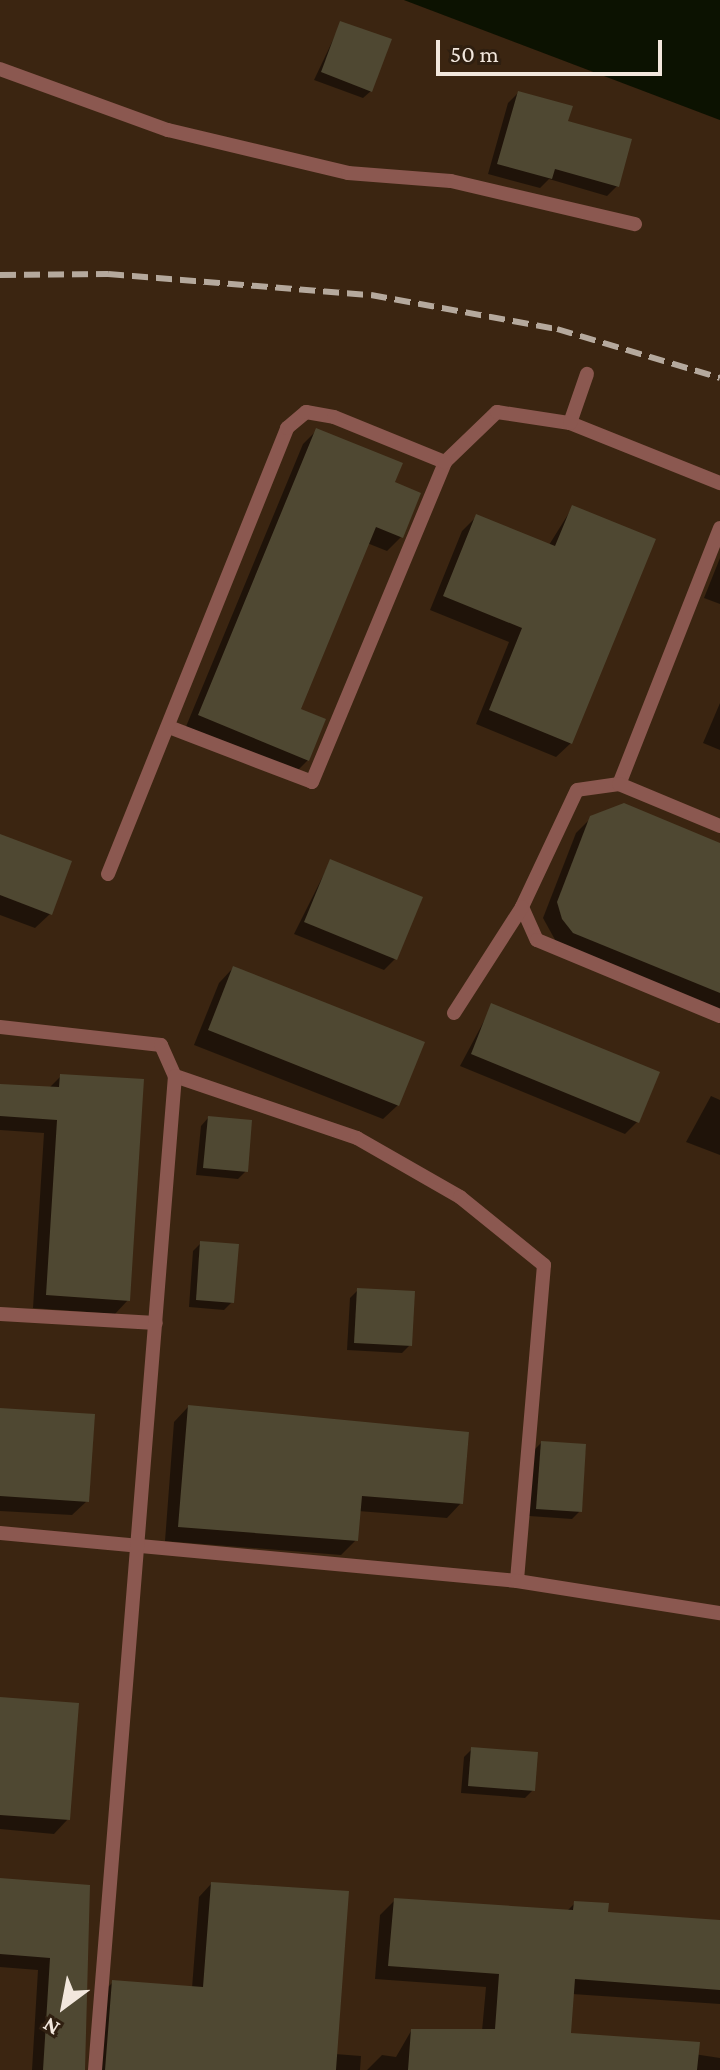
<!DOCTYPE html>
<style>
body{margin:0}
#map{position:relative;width:720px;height:2070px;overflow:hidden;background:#2f1f10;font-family:"Crimson Pro",serif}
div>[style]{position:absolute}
.built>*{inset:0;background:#3b2511}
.water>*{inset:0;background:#0c1201}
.shadow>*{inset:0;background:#0007}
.building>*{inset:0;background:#4f4832}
.service>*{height:14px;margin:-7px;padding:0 7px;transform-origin:7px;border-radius:7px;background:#8b5850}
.rail>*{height:6px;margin-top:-3px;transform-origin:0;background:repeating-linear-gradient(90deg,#b5a99d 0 16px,transparent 0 24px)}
span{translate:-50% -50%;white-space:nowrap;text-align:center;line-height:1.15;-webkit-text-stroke:8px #2f1f10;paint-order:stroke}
.north{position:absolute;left:24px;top:1966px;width:80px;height:80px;-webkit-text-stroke:6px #2f1f10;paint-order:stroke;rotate:212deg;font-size:22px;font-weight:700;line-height:32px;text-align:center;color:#f2e7dd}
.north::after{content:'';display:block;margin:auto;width:28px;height:36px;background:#f2e7dd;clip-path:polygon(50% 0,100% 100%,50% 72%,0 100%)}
.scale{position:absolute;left:436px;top:40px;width:226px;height:36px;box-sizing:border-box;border:4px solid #f2e7dd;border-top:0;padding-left:10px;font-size:24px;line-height:28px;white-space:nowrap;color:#f2e7dd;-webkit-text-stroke:6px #2f1f10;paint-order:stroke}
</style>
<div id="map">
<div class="built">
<div style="clip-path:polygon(0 0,404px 0,720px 120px,720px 2070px,0 2070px)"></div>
</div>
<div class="water">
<div style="clip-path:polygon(404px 0,720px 0,720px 120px)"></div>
</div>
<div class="shadow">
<div style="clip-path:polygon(341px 23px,371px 91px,363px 98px,314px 80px)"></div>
<div style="clip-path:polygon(518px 93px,566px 122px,617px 186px,607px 196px,549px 179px,540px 188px,488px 174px,508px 103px)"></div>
<div style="clip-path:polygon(317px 430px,392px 483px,401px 537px,387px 551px,367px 543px,299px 710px,308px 760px,294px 774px,185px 729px,303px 444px)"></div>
<div style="clip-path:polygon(572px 508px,571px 743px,556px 757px,476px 724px,509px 642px,430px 610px,462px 531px,476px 517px,549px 545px)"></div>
<div style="clip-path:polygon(720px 558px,720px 604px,704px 598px)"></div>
<div style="clip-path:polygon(720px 703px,720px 750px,703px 743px)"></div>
<div style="clip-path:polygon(591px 818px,720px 845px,720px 1013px,559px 947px,543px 918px,576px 833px)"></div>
<div style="clip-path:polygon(0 836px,50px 914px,35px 928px,0 915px)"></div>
<div style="clip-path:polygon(330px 862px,395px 959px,384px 970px,294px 934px)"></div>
<div style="clip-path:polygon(233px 968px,398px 1105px,383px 1119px,194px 1045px,219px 983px)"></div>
<div style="clip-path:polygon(492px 1006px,637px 1122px,625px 1134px,460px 1066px)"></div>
<div style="clip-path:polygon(61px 1076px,128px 1300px,115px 1314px,33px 1308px,44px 1133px,0 1130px,0 1086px,48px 1089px)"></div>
<div style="clip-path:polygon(711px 1096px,720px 1100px,720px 1155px,686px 1142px)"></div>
<div style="clip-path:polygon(208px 1118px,246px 1171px,238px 1179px,196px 1175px,201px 1126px)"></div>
<div style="clip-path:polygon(201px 1243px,232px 1302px,224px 1310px,189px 1307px,193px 1251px)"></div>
<div style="clip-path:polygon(358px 1290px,410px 1345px,402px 1353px,347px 1350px,350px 1298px)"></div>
<div style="clip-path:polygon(188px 1407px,461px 1503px,447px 1518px,358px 1511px,356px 1540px,341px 1555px,165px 1541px,174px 1422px)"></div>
<div style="clip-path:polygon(0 1410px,87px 1501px,72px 1515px,0 1511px)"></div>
<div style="clip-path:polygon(541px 1443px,580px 1511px,572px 1519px,529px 1516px,533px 1451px)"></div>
<div style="clip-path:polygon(0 1699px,68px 1819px,54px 1834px,0 1829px)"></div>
<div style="clip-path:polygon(472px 1749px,533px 1790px,525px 1798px,461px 1793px,464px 1757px)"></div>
<div style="clip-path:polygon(0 1880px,88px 1886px,83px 2070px,32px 2070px,38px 1970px,0 1967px)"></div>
<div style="clip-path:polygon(211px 1884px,335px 2054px,361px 2056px,360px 2070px,94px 2070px,100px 1995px,113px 1982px,192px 1988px,199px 1897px)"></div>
<div style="clip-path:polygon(395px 1900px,566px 1912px,575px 1903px,606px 1914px,720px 1922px,720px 2004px,572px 1994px,569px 2035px,720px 2058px,720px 2070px,367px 2070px,382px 2055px,396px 2057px,411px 2031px,482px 2031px,486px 1987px,375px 1979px,380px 1915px)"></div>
</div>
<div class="building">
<div style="clip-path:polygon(340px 21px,392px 39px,372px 92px,321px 72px)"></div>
<div style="clip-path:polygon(518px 91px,573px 106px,568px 121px,632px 139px,619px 187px,555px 169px,552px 179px,497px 164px)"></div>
<div style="clip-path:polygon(316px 428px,403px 463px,395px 482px,421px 493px,403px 538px,376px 527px,301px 709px,326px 719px,309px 761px,198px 715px)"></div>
<div style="clip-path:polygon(572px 505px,656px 539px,572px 744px,489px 710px,522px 628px,443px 596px,476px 514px,555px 546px)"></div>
<div style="clip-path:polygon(624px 803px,720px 843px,720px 993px,573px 933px,562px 919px,557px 902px,590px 816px)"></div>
<div style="clip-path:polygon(0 834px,72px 861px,52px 915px,0 895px)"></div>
<div style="clip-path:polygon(330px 859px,423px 897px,397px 960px,304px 922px)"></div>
<div style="clip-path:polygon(233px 966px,425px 1042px,399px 1106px,208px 1030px)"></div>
<div style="clip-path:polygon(491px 1003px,660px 1072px,639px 1123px,471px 1054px)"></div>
<div style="clip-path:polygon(60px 1074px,144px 1079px,130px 1301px,46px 1295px,57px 1120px,0 1116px,0 1084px,59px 1087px)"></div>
<div style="clip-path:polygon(208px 1116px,252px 1120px,248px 1172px,203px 1168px)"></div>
<div style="clip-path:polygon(200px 1241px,239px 1244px,234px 1303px,196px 1300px)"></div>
<div style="clip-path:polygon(357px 1288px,415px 1291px,412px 1346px,354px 1343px)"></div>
<div style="clip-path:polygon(188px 1405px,469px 1432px,463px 1504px,362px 1496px,358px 1541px,178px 1527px)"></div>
<div style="clip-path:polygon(0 1408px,95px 1414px,89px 1502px,0 1496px)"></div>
<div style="clip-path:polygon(541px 1441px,586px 1444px,582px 1512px,536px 1509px)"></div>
<div style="clip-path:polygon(0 1697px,79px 1703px,70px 1820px,0 1815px)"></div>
<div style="clip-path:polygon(471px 1747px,538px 1752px,535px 1791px,468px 1786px)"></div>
<div style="clip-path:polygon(0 1878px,90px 1885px,85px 2070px,43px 2070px,50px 1958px,0 1954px)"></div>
<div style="clip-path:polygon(211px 1882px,349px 1891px,336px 2070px,105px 2070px,112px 1980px,203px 1987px)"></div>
<div style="clip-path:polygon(394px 1898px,573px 1910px,574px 1901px,609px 1903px,608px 1912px,720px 1920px,720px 1990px,575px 1979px,571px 2033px,700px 2042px,697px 2070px,408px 2070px,411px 2029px,495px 2029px,499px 1974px,388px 1966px)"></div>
</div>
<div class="service">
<div style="left:0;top:69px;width:179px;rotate:20deg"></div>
<div style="left:168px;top:130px;width:185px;rotate:13.4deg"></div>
<div style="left:348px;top:173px;width:103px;rotate:4.4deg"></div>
<div style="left:451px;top:181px;width:189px;rotate:13.2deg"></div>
<div style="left:570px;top:423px;width:162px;rotate:21.8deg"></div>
<div style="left:720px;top:528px;width:275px;rotate:111.5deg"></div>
<div style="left:619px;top:784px;width:42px;rotate:171.9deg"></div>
<div style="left:577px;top:790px;width:129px;rotate:115.2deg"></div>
<div style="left:522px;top:907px;width:36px;rotate:66deg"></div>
<div style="left:537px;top:940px;width:198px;rotate:22.6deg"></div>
<div style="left:169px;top:727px;width:153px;rotate:21deg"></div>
<div style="left:312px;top:782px;width:347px;rotate:-67.4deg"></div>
<div style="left:445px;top:462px;width:72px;rotate:-43.9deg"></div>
<div style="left:497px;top:412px;width:74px;rotate:8.6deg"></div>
<div style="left:570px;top:423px;width:52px;rotate:-70.9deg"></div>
<div style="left:619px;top:784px;width:109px;rotate:22.6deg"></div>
<div style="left:108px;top:874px;width:481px;rotate:-68.1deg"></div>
<div style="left:287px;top:428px;width:25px;rotate:-40deg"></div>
<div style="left:306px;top:412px;width:28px;rotate:10deg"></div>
<div style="left:334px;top:417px;width:120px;rotate:22.1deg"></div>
<div style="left:454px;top:1013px;width:126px;rotate:-57.3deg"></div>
<div style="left:0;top:1027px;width:162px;rotate:6.4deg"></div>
<div style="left:161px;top:1045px;width:34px;rotate:66deg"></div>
<div style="left:175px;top:1076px;width:192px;rotate:18.8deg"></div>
<div style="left:357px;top:1138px;width:119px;rotate:29.8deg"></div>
<div style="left:460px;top:1197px;width:108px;rotate:39deg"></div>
<div style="left:544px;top:1265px;width:317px;rotate:94.9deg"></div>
<div style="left:0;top:1314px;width:156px;rotate:3.3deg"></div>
<div style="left:0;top:1533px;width:519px;rotate:5.3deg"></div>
<div style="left:517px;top:1581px;width:206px;rotate:9deg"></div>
<div style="left:95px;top:2070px;width:997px;rotate:-85.4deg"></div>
</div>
<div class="rail">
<div style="left:0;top:275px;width:108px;rotate:-0.5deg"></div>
<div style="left:108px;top:274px;width:264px;rotate:4.6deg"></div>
<div style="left:371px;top:295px;width:189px;rotate:10.4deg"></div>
<div style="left:557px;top:329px;width:170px;rotate:16.7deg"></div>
</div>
<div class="north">N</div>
<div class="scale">50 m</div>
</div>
